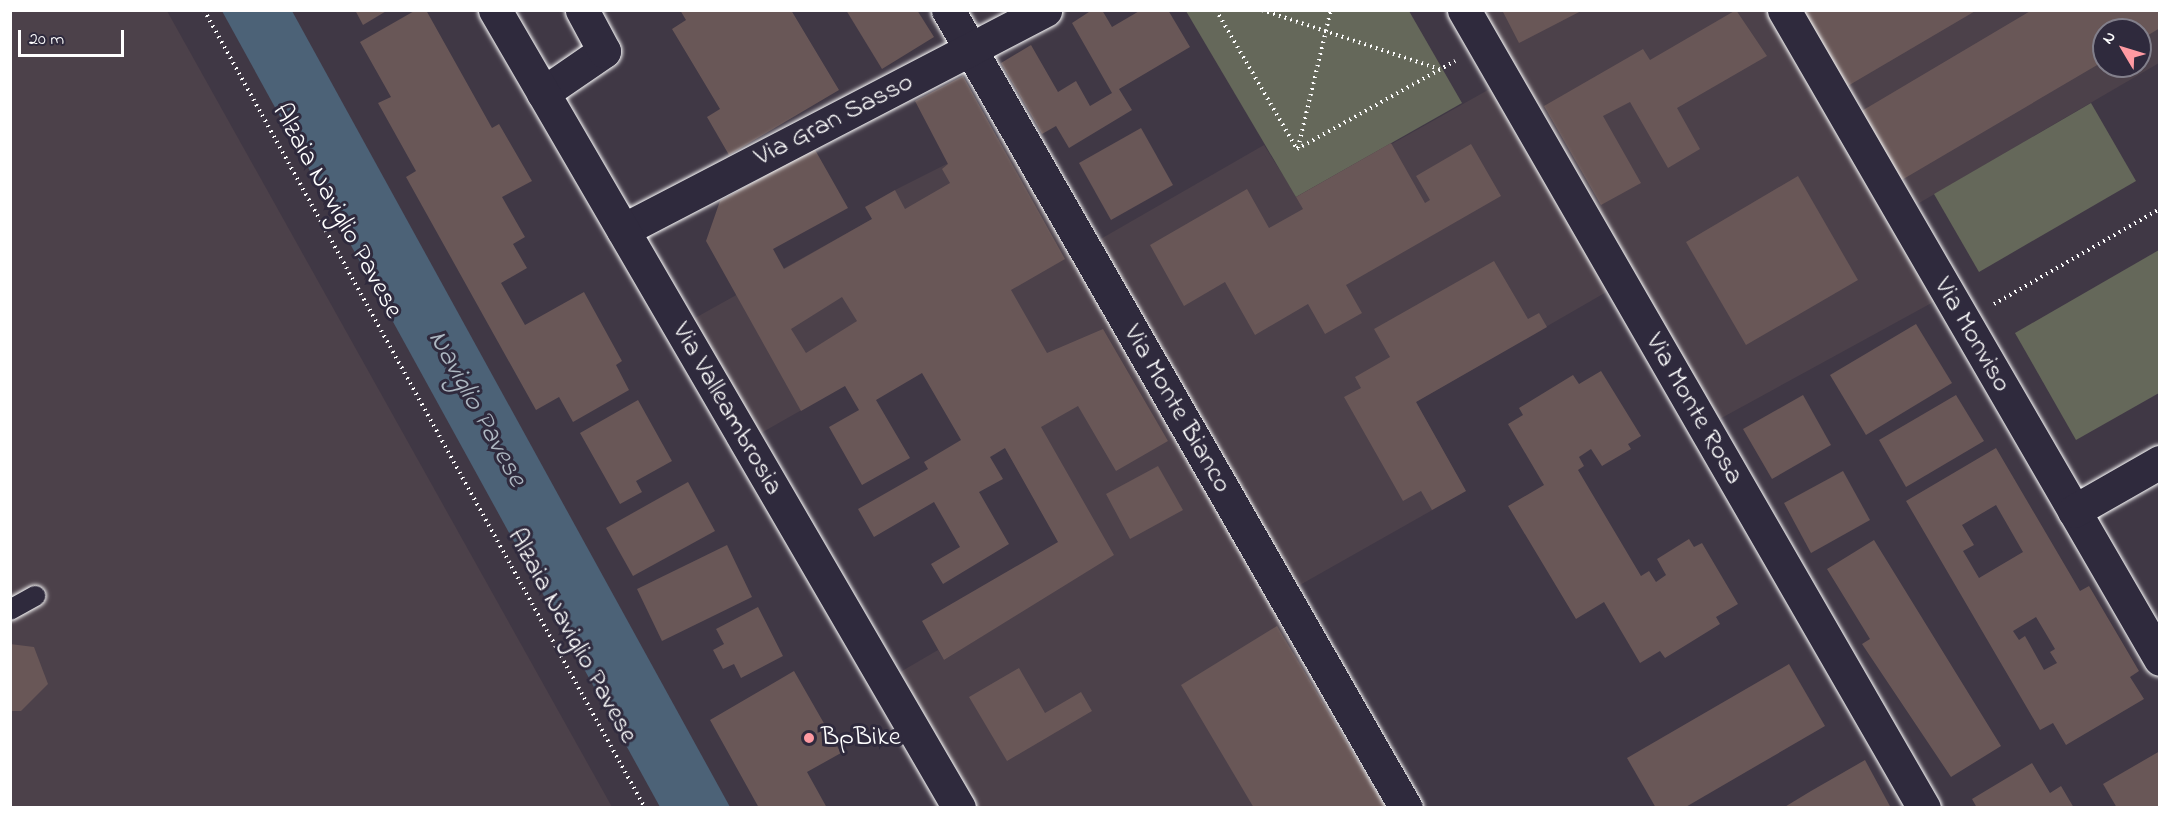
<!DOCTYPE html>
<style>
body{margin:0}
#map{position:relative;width:2170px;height:818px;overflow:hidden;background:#403845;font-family:"Indie Flower",sans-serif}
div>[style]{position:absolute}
.built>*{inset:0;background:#4c414a}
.green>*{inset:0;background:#65685a}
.water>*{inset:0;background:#4c6277}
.building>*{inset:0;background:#695757}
.path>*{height:4px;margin-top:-2px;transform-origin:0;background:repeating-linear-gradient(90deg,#fff 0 1.5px,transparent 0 6px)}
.roads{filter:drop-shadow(0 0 2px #fff) drop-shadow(0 0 2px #fff)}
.service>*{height:20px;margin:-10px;padding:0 10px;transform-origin:10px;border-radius:10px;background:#2f2a3d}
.minor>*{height:33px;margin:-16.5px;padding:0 16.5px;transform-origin:16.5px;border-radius:16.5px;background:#2f2a3d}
.primary>*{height:33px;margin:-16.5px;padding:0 16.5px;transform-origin:16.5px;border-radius:16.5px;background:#2f2a3d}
.dots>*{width:16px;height:16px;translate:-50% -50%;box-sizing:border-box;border:3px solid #2f2a3d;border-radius:50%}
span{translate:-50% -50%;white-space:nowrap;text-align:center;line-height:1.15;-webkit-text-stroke:6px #2f2a3d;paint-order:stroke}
.street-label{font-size:27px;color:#fff}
.poi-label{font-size:27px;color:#fff}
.left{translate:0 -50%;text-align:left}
.water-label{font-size:28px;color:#aeb8c2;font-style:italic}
.frame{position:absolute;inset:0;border:12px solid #fff;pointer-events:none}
.north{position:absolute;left:2092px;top:18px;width:60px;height:60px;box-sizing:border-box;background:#2f2a3d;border:2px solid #827f8b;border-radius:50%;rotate:308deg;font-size:16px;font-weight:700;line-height:24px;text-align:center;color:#fff}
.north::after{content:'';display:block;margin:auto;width:21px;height:27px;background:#ff9aa2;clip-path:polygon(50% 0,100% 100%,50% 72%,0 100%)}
.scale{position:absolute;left:18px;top:30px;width:106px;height:27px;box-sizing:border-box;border:3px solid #fff;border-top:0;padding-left:8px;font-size:18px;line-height:21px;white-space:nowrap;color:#fff;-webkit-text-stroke:4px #2f2a3d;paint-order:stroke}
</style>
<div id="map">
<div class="built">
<div style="clip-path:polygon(10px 11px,167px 11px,612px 807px,11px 807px)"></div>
<div style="clip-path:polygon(evenodd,1463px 11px,2159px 11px,2159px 63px,1902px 213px,1948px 294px,1705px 427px,1622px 283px,1416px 402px,1466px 491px,1284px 594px,1406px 807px,959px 807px,885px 681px,938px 650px,944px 660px,1078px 576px,1005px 448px,937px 333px,747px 441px,679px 327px,872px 219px,895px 190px,1016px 129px,1085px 248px,1264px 145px,1297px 197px,1504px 81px,1463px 11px,2104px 30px,2140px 30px,2140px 66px,2104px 66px,2104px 30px)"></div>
</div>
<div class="green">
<div style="clip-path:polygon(1186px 11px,1409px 11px,1462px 103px,1296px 197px)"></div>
<div style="clip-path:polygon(2091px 103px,2136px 181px,1979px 272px,1934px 194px)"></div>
<div style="clip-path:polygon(2159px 250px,2159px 393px,2076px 440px,2015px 333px)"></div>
</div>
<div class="water">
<div style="clip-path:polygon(222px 11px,292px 11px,730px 807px,660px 807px)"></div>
</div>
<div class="building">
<div style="clip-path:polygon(355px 10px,388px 10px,363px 25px)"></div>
<div style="clip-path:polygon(416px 10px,426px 10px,492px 128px,499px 124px,532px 181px,502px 197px,525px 237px,513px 244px,527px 268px,501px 283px,525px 325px,584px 292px,622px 361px,616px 365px,629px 390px,573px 422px,559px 397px,536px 410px,406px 177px,416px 171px,378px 103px,391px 97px,360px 42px)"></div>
<div style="clip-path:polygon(680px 10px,791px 10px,839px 90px,729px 155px,707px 117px,720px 109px,672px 29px,686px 20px)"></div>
<div style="clip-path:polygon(846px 10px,917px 10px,934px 37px,882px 69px)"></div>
<div style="clip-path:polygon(1092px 10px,1102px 10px,1112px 27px,1141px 10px,1168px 10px,1190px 47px,1119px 89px,1132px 110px,1069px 148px,1056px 126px,1042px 134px,1001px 63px,1031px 45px,1058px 92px,1076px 81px,1090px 106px,1112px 93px,1072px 23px)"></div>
<div style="clip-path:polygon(1502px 10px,1583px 10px,1519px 43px)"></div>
<div style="clip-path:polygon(1736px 10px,1767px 56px,1677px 108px,1700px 149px,1668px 168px,1630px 102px,1603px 116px,1641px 183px,1601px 205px,1544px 106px,1643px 49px,1650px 60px)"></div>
<div style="clip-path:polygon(1802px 10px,1977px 10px,1846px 87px)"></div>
<div style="clip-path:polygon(2032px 10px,2160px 10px,2160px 28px,2140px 40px,2140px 30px,2104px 30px,2104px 61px,1900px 181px,1860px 112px)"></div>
<div style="clip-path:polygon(evenodd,963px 76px,1065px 259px,1011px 290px,1047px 353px,1103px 329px,1168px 441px,1116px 471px,1078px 406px,1041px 427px,1114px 555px,944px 660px,922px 621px,1058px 542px,1005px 448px,990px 457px,1003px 479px,979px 492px,1009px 544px,943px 584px,931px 564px,960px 547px,934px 502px,874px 537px,858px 509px,928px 469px,924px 462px,961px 440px,922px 373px,876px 400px,910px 458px,862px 485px,829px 427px,859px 410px,845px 386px,801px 411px,706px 241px,720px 201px,814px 148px,848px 208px,773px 249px,784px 269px,872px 219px,865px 207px,895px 190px,905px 209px,950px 183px,942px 169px,948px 164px,915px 101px,963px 76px,842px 297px,857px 321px,806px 353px,791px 329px,842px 297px)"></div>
<div style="clip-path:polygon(1141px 128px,1173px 185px,1111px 220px,1079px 163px)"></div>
<div style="clip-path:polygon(1391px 143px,1425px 203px,1430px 200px,1416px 176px,1471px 144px,1501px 196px,1346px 285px,1362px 313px,1325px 334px,1308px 304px,1255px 335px,1225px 282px,1184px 306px,1150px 245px,1247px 189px,1269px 228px,1303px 209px,1296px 197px)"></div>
<div style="clip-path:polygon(1798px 176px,1858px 280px,1746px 345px,1686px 242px)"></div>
<div style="clip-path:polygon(1494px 261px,1528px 319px,1539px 313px,1547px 327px,1416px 402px,1466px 491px,1432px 510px,1421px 491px,1403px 501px,1344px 397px,1361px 388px,1355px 377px,1390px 357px,1374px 329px)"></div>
<div style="clip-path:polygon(1916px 324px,1952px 383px,1866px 435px,1830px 375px)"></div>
<div style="clip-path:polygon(1601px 371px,1641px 436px,1628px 444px,1631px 449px,1602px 466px,1591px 449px,1579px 457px,1584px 466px,1578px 470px,1641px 576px,1649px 571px,1656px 582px,1666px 575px,1657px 559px,1689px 539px,1694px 547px,1702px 543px,1738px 604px,1716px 617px,1720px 624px,1665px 658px,1660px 651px,1640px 663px,1604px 602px,1576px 619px,1508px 506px,1544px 485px,1508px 424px,1523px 415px,1519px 408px,1573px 375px,1579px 384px)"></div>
<div style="clip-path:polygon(1803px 395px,1831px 445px,1772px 479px,1743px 429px)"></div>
<div style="clip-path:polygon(1956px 395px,1984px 441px,1906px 487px,1879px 440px)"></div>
<div style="clip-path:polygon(638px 400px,672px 461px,636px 481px,642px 492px,620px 504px,580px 433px)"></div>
<div style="clip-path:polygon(evenodd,1996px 448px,2080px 591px,2089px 586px,2139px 671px,2130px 677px,2144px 699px,2066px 745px,2053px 723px,2040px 730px,1906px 501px,1996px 448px,1996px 505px,2023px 552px,1979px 578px,1963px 551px,1974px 545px,1962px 525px,1996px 505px,1996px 448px,2036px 617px,2055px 649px,2050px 652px,2057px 663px,2044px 670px,2025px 636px,2019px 640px,2013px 631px,2036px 617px)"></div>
<div style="clip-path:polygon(1158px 466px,1183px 510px,1130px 539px,1106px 494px)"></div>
<div style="clip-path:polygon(1843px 471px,1870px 520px,1811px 553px,1784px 503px)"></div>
<div style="clip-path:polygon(688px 482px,715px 531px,633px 576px,606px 528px)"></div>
<div style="clip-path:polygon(1874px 540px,2001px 746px,1951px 777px,1862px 644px,1870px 639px,1827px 569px)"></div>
<div style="clip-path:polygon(727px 545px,752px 597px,662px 641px,637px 589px)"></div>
<div style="clip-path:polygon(758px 607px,783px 656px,741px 678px,734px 664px,723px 669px,713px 650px,724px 644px,716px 629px)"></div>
<div style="clip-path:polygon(1277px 626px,1386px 808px,1254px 808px,1181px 685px)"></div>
<div style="clip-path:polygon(10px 644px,34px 647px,48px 684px,21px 711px,10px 711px)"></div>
<div style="clip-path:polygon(1789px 664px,1825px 726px,1684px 808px,1656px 808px,1627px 758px)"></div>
<div style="clip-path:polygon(1019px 668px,1045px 713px,1081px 692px,1092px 711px,1007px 761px,969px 697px)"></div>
<div style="clip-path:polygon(794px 671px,841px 753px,807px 772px,827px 808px,759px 808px,710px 720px)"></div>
<div style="clip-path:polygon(2160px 751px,2160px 808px,2117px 808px,2103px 784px)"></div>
<div style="clip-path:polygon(1865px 760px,1891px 808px,1783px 808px,1811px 791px)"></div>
<div style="clip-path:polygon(2032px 763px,2050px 793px,2061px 786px,2074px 808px,1977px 808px,1972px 799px)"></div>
</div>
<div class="path">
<div style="left:204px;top:10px;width:912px;rotate:61.07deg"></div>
<div style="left:1216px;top:10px;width:161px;rotate:59.8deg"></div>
<div style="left:1297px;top:149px;width:181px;rotate:-29.1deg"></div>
<div style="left:1262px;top:10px;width:187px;rotate:18.4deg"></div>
<div style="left:1298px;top:148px;width:142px;rotate:-76.6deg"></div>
<div style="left:1994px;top:304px;width:191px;rotate:-29.8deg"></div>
</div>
<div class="roads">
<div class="service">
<div style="left:10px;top:610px;width:29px;rotate:-29deg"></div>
</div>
<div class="minor">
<div style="left:948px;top:10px;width:920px;rotate:60.15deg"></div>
<div style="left:1464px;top:10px;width:921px;rotate:60.04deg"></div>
<div style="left:1784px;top:10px;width:750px;rotate:59.91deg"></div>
<div style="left:543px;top:93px;width:74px;rotate:-34.5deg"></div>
<div style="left:604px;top:51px;width:47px;rotate:-118.2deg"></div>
<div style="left:623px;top:230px;width:476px;rotate:-27.5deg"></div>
<div style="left:2074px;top:511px;width:99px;rotate:-29.7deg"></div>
</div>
<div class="primary">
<div style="left:495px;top:10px;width:923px;rotate:59.82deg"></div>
</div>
</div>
<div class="dots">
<div style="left:809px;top:738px;background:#ff9aa2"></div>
</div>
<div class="street-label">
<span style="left:834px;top:120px;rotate:-27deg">Via Gran Sasso</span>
<span style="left:337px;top:211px;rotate:61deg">Alzaia Naviglio Pavese</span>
<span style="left:1972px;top:335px;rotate:60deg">Via Monviso</span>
<span style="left:727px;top:409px;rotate:60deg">Via Valleambrosia</span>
<span style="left:1177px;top:409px;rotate:60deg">Via Monte Bianco</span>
<span style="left:1694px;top:409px;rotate:60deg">Via Monte Rosa</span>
<span style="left:572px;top:636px;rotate:61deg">Alzaia Naviglio Pavese</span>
</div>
<div class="poi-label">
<span class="left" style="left:821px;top:738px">BpBike</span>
</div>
<div class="water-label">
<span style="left:476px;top:409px;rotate:61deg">Naviglio Pavese</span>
</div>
<div class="frame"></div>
<div class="north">N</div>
<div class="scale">20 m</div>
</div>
